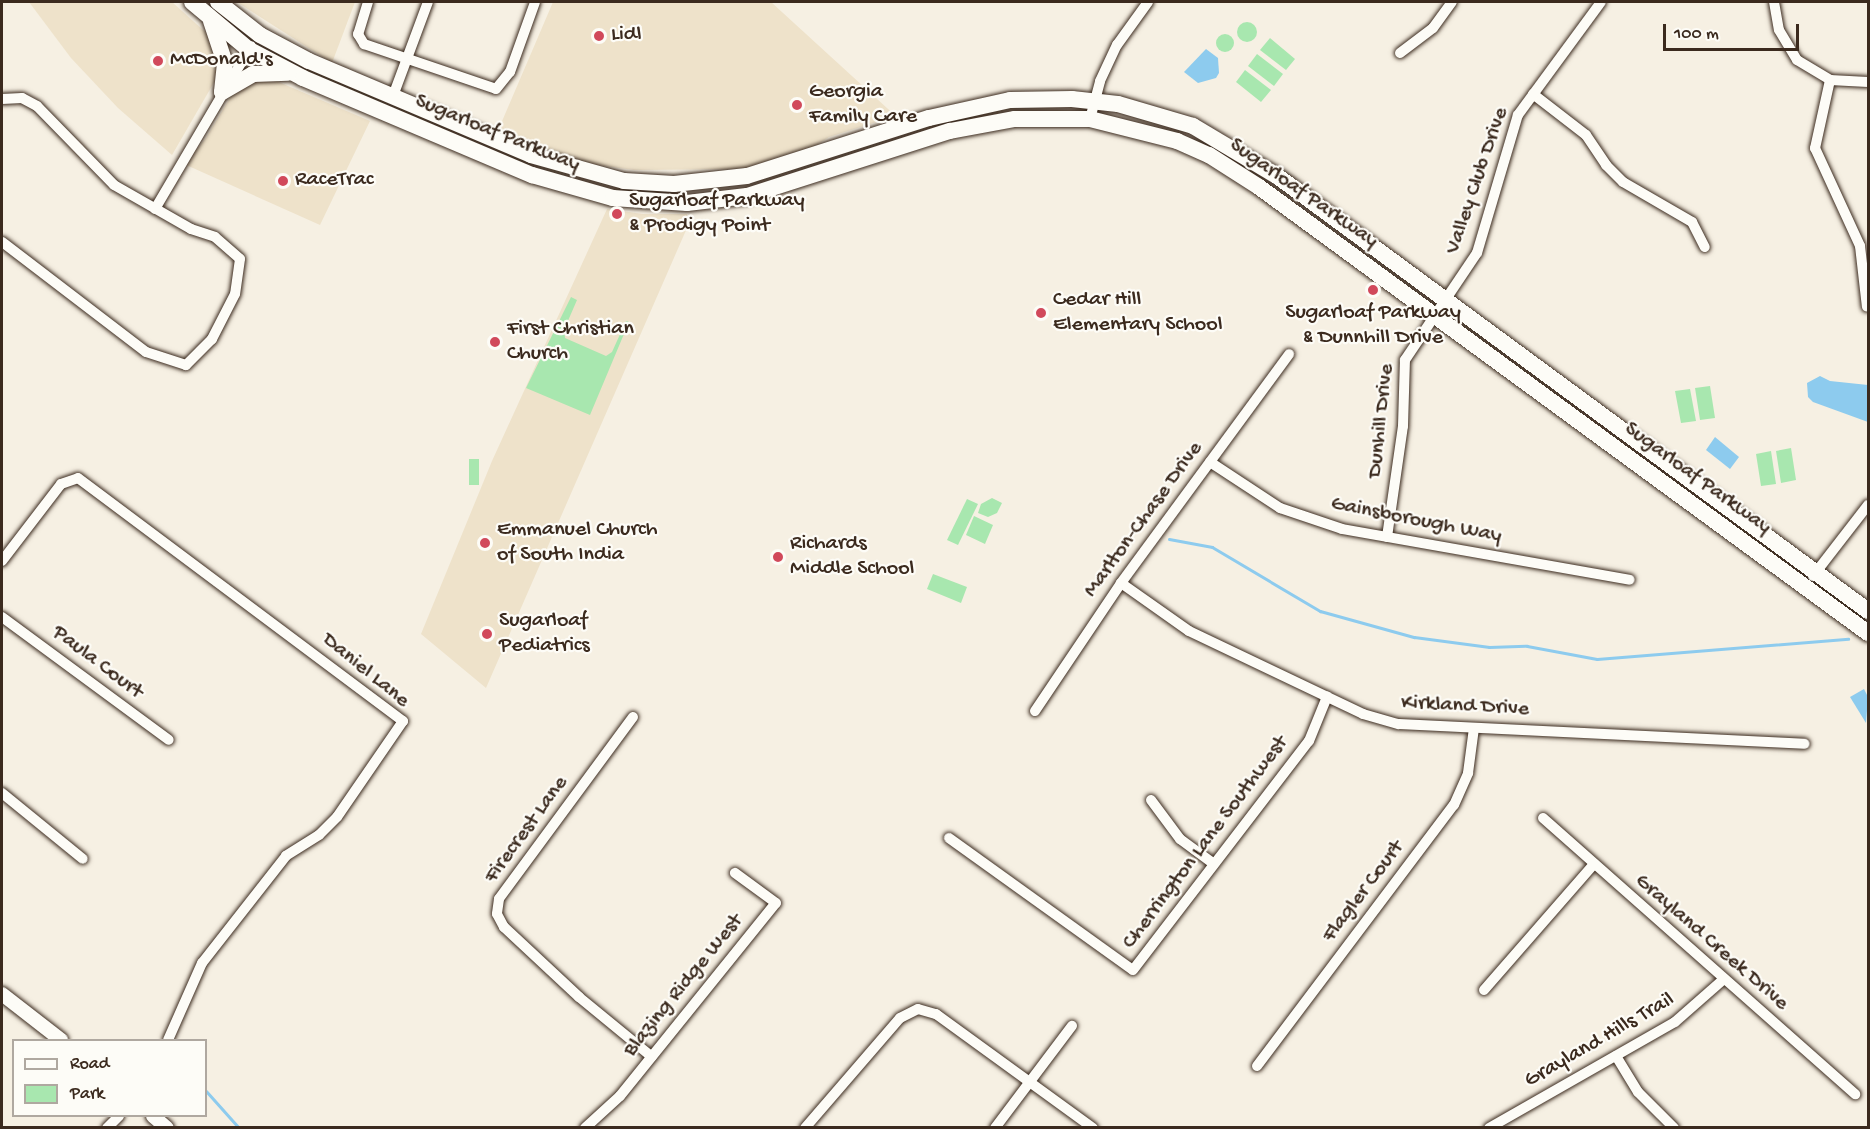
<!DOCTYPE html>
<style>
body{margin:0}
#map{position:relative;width:1870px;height:1129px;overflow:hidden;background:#f6f0e3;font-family:"Gochi Hand",sans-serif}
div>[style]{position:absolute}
.built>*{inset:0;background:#eee2ca}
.green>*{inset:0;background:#a8e7af}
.round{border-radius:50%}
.water>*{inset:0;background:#8dcbee}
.stream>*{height:3px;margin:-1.5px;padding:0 1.5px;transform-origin:1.5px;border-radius:1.5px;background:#8dcbee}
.roads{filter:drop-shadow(0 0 2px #3b2a1e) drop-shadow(0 0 2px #3b2a1e)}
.minor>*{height:10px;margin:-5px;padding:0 5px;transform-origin:5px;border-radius:5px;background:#fdfcf7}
.tertiary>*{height:14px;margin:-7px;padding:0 7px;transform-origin:7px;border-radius:7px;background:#fdfcf7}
.primary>*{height:16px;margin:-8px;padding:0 8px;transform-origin:8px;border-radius:8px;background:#fdfcf7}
.dots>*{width:16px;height:16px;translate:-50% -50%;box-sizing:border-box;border:3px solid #fdfcf7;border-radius:50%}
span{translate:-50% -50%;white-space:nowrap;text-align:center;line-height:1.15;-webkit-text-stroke:4.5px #fdfcf7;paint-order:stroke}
.poi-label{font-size:22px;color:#3b2a1e}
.left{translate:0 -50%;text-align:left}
.street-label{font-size:22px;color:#3b2a1e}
.frame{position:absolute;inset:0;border:3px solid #3b2a1e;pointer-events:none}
.legend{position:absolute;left:12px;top:1039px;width:195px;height:78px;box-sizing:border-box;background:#fdfcf7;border:2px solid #afa8a0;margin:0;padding:8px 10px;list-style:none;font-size:18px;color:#3b2a1e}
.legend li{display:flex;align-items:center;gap:12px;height:30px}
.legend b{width:30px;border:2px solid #afa8a0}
.scale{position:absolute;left:1663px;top:24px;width:136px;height:27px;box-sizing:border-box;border:3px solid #3b2a1e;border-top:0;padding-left:8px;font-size:18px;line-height:21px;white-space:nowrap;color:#3b2a1e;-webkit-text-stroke:4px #fdfcf7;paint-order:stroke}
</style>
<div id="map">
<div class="built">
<div style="clip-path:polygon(29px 2px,172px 2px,213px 39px,218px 46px,216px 79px,172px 155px,118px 108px,71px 58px)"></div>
<div style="clip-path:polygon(237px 2px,355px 2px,332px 63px)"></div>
<div style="clip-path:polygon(553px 2px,771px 2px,899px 119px,892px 117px,829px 137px,808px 151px,749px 169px,634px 170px,574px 162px,540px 151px,497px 133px)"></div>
<div style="clip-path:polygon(246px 79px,274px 80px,370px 121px,320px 225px,184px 164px,206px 138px,237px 86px)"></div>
<div style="clip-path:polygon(607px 209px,643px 214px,687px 214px,687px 228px,486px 688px,421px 634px,492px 461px)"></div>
</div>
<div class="green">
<div class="round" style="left:1237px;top:22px;width:20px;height:20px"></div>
<div class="round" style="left:1216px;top:34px;width:18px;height:18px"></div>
<div style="clip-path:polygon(1270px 38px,1295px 59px,1286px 70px,1260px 50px)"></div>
<div style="clip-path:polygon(1257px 54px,1283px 74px,1274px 86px,1248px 66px)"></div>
<div style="clip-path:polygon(1245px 70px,1271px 90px,1261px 102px,1236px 82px)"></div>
<div style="clip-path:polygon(571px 297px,577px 300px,564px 330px,565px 338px,606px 356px,612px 352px,626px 321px,629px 322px,590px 415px,526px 388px)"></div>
<div style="clip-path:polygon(1710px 386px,1715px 418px,1700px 420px,1695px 388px)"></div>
<div style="clip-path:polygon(1690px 389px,1696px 421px,1681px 423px,1675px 391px)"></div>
<div style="clip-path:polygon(1791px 448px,1796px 480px,1781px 483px,1776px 451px)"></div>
<div style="clip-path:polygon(1771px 451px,1776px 484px,1761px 486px,1756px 454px)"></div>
<div style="clip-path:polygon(469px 459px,479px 459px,479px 485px,469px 485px)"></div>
<div style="clip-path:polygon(992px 498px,1002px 503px,997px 513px,988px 517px,978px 513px,981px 504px)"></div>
<div style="clip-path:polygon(967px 499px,978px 504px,958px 545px,947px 540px)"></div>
<div style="clip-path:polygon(974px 516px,993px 525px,985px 544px,966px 535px)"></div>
<div style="clip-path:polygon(933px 574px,967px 587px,961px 603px,927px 589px)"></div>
</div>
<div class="water">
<div style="clip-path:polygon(1206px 49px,1218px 58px,1219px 73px,1216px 78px,1198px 83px,1184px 72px)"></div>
<div style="clip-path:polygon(1820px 376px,1830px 381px,1868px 385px,1868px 422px,1813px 402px,1808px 397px,1807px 383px)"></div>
<div style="clip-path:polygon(1715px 437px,1739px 457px,1730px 469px,1706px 450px)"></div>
<div style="clip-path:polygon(1864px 689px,1868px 697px,1866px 723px,1850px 697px)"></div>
</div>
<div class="stream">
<div style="left:1169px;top:539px;width:44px;rotate:10.5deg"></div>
<div style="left:1212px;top:547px;width:126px;rotate:30.7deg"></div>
<div style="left:1320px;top:611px;width:98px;rotate:15.5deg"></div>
<div style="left:1414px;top:637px;width:76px;rotate:7.6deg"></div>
<div style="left:1489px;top:647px;width:38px;rotate:-2deg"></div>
<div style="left:1527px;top:646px;width:71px;rotate:10.5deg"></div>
<div style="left:1597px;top:659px;width:252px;rotate:-4.6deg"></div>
<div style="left:206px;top:1091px;width:50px;rotate:48.3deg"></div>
</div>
<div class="roads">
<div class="minor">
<div style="left:368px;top:2px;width:34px;rotate:107deg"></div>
<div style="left:358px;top:34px;width:12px;rotate:59deg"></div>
<div style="left:364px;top:44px;width:139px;rotate:18.8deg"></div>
<div style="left:496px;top:89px;width:22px;rotate:-51deg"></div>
<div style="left:510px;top:72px;width:74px;rotate:-70.3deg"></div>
<div style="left:1774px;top:2px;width:28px;rotate:80deg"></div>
<div style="left:1779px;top:30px;width:35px;rotate:59deg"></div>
<div style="left:1797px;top:60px;width:39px;rotate:31deg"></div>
<div style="left:1830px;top:80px;width:38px;rotate:3deg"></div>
<div style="left:1400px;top:53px;width:41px;rotate:-37.1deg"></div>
<div style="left:1433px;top:28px;width:32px;rotate:-54deg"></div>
<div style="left:1830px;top:80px;width:70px;rotate:102.4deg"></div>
<div style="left:1815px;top:148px;width:108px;rotate:65.3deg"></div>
<div style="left:1860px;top:246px;width:61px;rotate:83.5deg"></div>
<div style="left:1533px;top:94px;width:67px;rotate:37.7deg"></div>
<div style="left:1586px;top:135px;width:36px;rotate:56deg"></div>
<div style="left:1606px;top:165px;width:24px;rotate:45deg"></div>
<div style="left:1623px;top:182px;width:80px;rotate:30.1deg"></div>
<div style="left:1692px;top:222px;width:28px;rotate:63deg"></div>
<div style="left:393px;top:96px;width:100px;rotate:-69.6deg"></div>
<div style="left:2px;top:99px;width:20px;rotate:-3deg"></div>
<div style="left:22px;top:98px;width:17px;rotate:28deg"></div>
<div style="left:37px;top:106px;width:110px;rotate:45.7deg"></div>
<div style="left:114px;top:185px;width:89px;rotate:29.7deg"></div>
<div style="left:191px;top:229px;width:25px;rotate:18deg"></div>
<div style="left:215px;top:237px;width:33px;rotate:41deg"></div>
<div style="left:240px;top:259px;width:35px;rotate:98deg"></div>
<div style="left:235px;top:294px;width:51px;rotate:117.1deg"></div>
<div style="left:212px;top:339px;width:37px;rotate:135deg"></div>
<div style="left:186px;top:365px;width:42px;rotate:-162deg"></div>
<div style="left:146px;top:352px;width:181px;rotate:-142.6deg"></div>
<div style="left:1090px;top:119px;width:39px;rotate:-75deg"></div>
<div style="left:1100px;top:81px;width:40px;rotate:-65deg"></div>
<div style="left:1117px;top:45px;width:53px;rotate:-54.2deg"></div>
<div style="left:155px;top:209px;width:189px;rotate:-59.5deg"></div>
<div style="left:1210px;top:462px;width:84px;rotate:33.3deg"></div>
<div style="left:1280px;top:508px;width:65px;rotate:18.7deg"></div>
<div style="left:1342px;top:529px;width:292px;rotate:10deg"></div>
<div style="left:1387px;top:537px;width:112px;rotate:-81.8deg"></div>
<div style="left:1403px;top:426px;width:66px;rotate:-88.3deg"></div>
<div style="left:1405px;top:360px;width:129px;rotate:-56.1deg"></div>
<div style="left:1477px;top:253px;width:144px;rotate:-73.5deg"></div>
<div style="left:1518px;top:115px;width:140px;rotate:-53.7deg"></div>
<div style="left:2px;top:561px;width:97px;rotate:-52.5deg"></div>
<div style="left:61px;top:484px;width:18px;rotate:-19deg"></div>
<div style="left:78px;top:478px;width:406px;rotate:36.8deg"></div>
<div style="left:403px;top:721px;width:116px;rotate:124.5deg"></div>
<div style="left:337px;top:817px;width:25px;rotate:135deg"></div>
<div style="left:319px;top:835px;width:39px;rotate:148deg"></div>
<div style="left:286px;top:856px;width:136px;rotate:128.1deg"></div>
<div style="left:202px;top:963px;width:84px;rotate:113.8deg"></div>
<div style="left:1813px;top:576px;width:90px;rotate:-52.2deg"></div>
<div style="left:1121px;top:583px;width:83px;rotate:35.2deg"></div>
<div style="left:1189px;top:631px;width:193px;rotate:25.5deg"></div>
<div style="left:1363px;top:714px;width:37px;rotate:16deg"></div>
<div style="left:1399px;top:724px;width:406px;rotate:2.8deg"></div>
<div style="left:2px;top:617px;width:207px;rotate:36.4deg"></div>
<div style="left:1035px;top:711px;width:154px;rotate:-56.1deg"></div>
<div style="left:1121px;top:583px;width:284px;rotate:-53.7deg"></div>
<div style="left:633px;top:717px;width:226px;rotate:126.4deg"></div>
<div style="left:499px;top:899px;width:15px;rotate:98deg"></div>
<div style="left:497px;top:914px;width:15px;rotate:62deg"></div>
<div style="left:504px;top:927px;width:103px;rotate:43deg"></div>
<div style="left:579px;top:997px;width:94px;rotate:39.4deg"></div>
<div style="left:2px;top:793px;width:104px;rotate:39.2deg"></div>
<div style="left:1151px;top:800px;width:49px;rotate:53.4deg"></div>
<div style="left:1180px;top:839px;width:42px;rotate:36.3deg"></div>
<div style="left:1543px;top:818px;width:417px;rotate:41.5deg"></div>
<div style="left:949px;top:838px;width:226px;rotate:35.7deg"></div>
<div style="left:1133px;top:970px;width:289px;rotate:-52.5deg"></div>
<div style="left:1309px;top:741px;width:48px;rotate:-67.8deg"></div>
<div style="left:1484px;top:990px;width:164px;rotate:-48.9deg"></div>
<div style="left:1616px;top:1056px;width:42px;rotate:58.6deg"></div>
<div style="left:1638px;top:1092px;width:51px;rotate:45deg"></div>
<div style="left:1257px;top:1066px;width:327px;rotate:-53deg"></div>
<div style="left:1454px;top:805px;width:35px;rotate:-66deg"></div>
<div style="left:1468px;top:773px;width:45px;rotate:-82.4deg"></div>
<div style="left:107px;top:1128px;width:17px;rotate:-45deg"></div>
<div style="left:585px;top:1128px;width:47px;rotate:-42.4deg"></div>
<div style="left:620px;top:1096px;width:248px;rotate:-51.1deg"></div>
<div style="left:776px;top:903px;width:51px;rotate:-143.8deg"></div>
<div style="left:805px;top:1128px;width:145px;rotate:-49.2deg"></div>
<div style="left:900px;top:1018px;width:20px;rotate:-27deg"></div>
<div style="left:918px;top:1009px;width:19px;rotate:16deg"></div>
<div style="left:936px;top:1014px;width:194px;rotate:36deg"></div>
<div style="left:995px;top:1128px;width:128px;rotate:-53deg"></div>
<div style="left:1489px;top:1128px;width:214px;rotate:-29.7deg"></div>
<div style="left:1675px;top:1022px;width:65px;rotate:-41.3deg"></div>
</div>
<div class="tertiary">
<div style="left:2px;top:994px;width:75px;rotate:37.9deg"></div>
<div style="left:153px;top:1116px;width:18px;rotate:41deg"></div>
</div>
<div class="primary">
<div style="left:192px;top:2px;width:73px;rotate:40deg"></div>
<div style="left:248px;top:49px;width:62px;rotate:27.8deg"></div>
<div style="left:303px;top:78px;width:249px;rotate:23deg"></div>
<div style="left:532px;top:175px;width:84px;rotate:15.9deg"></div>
<div style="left:613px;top:198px;width:74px;rotate:3.9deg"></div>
<div style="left:687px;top:203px;width:60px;rotate:-6.7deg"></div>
<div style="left:747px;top:196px;width:213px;rotate:-17.8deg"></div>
<div style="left:950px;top:131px;width:66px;rotate:-10.5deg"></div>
<div style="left:1015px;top:119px;width:75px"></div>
<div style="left:1090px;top:119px;width:90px;rotate:14.2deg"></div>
<div style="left:1177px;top:141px;width:35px;rotate:24deg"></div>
<div style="left:1209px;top:155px;width:59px;rotate:32.6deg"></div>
<div style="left:1259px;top:187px;width:755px;rotate:36.22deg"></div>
<div style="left:218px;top:2px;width:53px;rotate:38.2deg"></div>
<div style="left:260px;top:35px;width:55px;rotate:28deg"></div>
<div style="left:309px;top:61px;width:241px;rotate:22.9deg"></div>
<div style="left:531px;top:155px;width:97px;rotate:15.6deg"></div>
<div style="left:624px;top:181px;width:50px;rotate:3.4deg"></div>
<div style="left:674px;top:184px;width:73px;rotate:-6.3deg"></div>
<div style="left:747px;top:176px;width:191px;rotate:-17.7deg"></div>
<div style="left:929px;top:118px;width:83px;rotate:-12.5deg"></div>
<div style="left:1010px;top:100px;width:62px;rotate:-0.9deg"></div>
<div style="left:1072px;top:99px;width:46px;rotate:6.2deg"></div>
<div style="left:1118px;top:104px;width:78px;rotate:16.3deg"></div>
<div style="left:1193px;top:126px;width:98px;rotate:30.8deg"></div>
<div style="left:1277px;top:176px;width:734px;rotate:36.35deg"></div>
<div style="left:211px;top:21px;width:44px;rotate:71.6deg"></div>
<div style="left:225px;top:63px;width:29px;rotate:96deg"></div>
<div style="left:222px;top:92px;width:36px;rotate:-30deg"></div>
<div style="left:253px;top:74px;width:35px;rotate:-2deg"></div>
</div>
</div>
<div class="dots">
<div style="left:599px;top:36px;background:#d1495b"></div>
<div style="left:158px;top:61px;background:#d1495b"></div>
<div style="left:797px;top:105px;background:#d1495b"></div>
<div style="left:283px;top:181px;background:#d1495b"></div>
<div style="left:617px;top:214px;background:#d1495b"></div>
<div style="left:1373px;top:290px;background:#d1495b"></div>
<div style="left:1041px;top:313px;background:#d1495b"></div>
<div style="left:495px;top:342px;background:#d1495b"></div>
<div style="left:485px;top:543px;background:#d1495b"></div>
<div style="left:778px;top:557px;background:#d1495b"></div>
<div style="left:487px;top:634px;background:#d1495b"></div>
</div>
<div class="poi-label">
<span class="left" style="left:611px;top:36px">Lidl</span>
<span class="left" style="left:170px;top:61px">McDonald's</span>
<span class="left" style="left:809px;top:105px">Georgia<br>Family Care</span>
<span class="left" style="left:295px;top:181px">RaceTrac</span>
<span class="left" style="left:629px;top:214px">Sugarloaf Parkway<br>&amp; Prodigy Point</span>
<span class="left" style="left:1053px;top:313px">Cedar Hill<br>Elementary School</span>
<span style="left:1373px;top:326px">Sugarloaf Parkway<br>&amp; Dunnhill Drive</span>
<span class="left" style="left:507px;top:342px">First Christian<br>Church</span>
<span class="left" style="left:497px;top:543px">Emmanuel Church<br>of South India</span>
<span class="left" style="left:790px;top:557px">Richards<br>Middle School</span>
<span class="left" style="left:499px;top:634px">Sugarloaf<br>Pediatrics</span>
</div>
<div class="street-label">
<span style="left:497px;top:134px;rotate:22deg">Sugarloaf Parkway</span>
<span style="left:1478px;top:181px;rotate:-71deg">Valley Club Drive</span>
<span style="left:1303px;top:194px;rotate:35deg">Sugarloaf Parkway</span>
<span style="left:1382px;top:421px;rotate:-84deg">Dunhill Drive</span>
<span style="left:1697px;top:479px;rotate:36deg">Sugarloaf Parkway</span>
<span style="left:1144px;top:520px;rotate:-54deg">Marlton-Chase Drive</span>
<span style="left:1416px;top:521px;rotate:11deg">Gainsborough Way</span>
<span style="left:97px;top:663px;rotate:37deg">Paula Court</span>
<span style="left:365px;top:671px;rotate:39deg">Daniel Lane</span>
<span style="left:1465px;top:707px;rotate:3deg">Kirkland Drive</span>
<span style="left:527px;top:830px;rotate:-54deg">Firecrest Lane</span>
<span style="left:1206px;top:843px;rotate:-53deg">Cherrington Lane Southwest</span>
<span style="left:1364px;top:892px;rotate:-53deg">Flagler Court</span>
<span style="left:1711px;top:943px;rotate:41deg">Grayland Creek Drive</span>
<span style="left:684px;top:986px;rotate:-51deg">Blazing Ridge West</span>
<span style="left:1600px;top:1041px;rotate:-30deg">Grayland Hills Trail</span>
</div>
<div class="frame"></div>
<ul class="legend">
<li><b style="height:8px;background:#fdfcf7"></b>Road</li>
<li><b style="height:16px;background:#a8e7af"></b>Park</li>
</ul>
<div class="scale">100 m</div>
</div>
